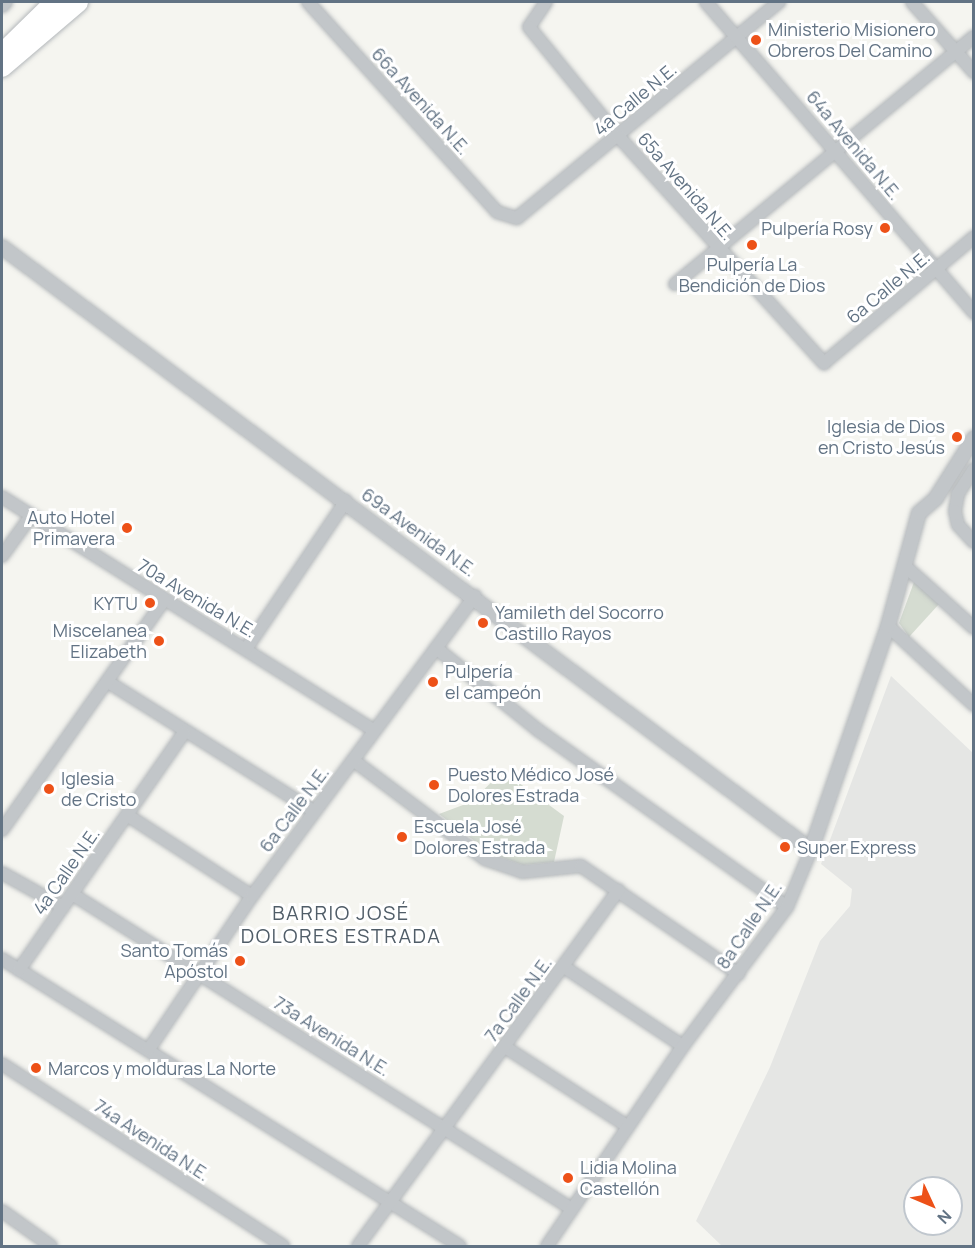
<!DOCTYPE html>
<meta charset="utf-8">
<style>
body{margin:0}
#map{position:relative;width:975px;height:1248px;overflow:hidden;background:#f5f5f0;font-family:Manrope,sans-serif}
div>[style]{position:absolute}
.built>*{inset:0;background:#e5e6e4}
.green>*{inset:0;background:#d5dcd1}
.roads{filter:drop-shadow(0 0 2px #b4b8bb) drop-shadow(0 0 2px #b4b8bb)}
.minor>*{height:12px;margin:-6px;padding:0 6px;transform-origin:6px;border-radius:6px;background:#c2c6c9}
.tertiary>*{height:14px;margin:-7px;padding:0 7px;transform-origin:7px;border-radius:7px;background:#c2c6c9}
.trunk>*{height:20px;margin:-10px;padding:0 10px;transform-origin:10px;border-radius:10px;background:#fff}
.dots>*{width:16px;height:16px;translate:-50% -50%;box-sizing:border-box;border:3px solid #fff;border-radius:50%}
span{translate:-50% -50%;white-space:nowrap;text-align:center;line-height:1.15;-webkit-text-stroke:6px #fff;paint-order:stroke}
.poi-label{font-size:18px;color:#627384}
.left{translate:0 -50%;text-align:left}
.right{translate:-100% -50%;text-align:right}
.street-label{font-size:18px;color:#627384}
.neighbourhood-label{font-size:20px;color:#505d68;letter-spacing:1.5px}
.frame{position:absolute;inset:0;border:3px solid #627384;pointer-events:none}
.north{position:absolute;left:903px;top:1176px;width:60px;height:60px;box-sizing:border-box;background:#fff;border:2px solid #c0c7ce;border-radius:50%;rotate:134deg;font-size:16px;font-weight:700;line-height:24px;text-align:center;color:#627384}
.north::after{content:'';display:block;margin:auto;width:21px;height:27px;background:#ed5118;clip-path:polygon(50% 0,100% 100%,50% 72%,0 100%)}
</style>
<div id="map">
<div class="built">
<div style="clip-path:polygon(evenodd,891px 676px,973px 753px,973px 1246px,722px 1246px,696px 1221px,770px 1067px,820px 941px,850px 906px,852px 889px,821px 864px,891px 676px,915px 1188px,951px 1188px,951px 1224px,915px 1224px,915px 1188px)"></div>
</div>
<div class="green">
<div style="clip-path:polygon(914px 582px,940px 603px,909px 637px,899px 623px)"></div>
<div style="clip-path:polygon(503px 771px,564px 816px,554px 862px,523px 865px,492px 854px,439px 814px,471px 802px)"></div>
</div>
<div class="roads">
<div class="minor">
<div style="left:308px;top:2px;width:283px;rotate:48deg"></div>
<div style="left:497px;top:212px;width:21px;rotate:17deg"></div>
<div style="left:517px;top:218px;width:340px;rotate:-39.5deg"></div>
<div style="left:546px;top:2px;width:30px;rotate:124deg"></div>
<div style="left:529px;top:27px;width:141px;rotate:50.8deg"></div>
<div style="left:618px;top:136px;width:307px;rotate:47.8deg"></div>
<div style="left:824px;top:363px;width:196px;rotate:-40deg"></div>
<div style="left:706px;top:2px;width:411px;rotate:49.2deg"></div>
<div style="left:912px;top:2px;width:94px;rotate:48.5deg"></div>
<div style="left:675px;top:284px;width:388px;rotate:-39.6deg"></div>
<div style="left:974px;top:469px;width:30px;rotate:123deg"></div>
<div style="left:958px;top:494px;width:17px;rotate:100deg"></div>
<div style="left:955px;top:511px;width:14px;rotate:78deg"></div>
<div style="left:958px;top:525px;width:23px;rotate:47deg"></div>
<div style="left:2px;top:497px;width:438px;rotate:32.1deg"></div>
<div style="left:2px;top:556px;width:49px;rotate:-54.1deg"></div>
<div style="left:906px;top:567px;width:91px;rotate:41.9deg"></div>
<div style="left:888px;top:626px;width:117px;rotate:42.6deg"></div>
<div style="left:436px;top:648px;width:131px;rotate:38.8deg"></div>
<div style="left:538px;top:730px;width:305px;rotate:35.4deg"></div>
<div style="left:246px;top:649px;width:179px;rotate:-56deg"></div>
<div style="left:108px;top:682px;width:243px;rotate:32.1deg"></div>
<div style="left:353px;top:760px;width:165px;rotate:36.9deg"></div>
<div style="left:485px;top:859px;width:39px;rotate:19deg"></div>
<div style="left:522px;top:872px;width:59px;rotate:-5.8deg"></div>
<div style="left:581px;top:866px;width:191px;rotate:34.4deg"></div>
<div style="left:127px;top:815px;width:149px;rotate:32.9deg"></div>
<div style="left:2px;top:830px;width:281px;rotate:-54.8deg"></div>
<div style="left:2px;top:873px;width:70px;rotate:29.1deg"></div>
<div style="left:72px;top:894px;width:591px;rotate:32.21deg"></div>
<div style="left:2px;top:959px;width:540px;rotate:32.07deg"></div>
<div style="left:564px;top:967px;width:143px;rotate:33.6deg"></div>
<div style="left:19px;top:970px;width:289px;rotate:-55.2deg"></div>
<div style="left:505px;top:1047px;width:145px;rotate:32.9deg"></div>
<div style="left:149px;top:1049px;width:184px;rotate:-56.1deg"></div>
<div style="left:252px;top:896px;width:374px;rotate:-53.4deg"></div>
<div style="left:2px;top:1064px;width:335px;rotate:32.9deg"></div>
<div style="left:2px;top:1211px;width:60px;rotate:35.5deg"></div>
<div style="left:358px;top:1246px;width:441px;rotate:-53.8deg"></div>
<div style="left:547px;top:1246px;width:242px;rotate:-55.8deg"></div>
<div style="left:683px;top:1046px;width:174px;rotate:-53.2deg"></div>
<div style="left:787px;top:907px;width:62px;rotate:-67.2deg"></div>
</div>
<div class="tertiary">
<div style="left:2px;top:5px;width:4px;rotate:-45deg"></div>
<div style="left:2px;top:247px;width:1009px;rotate:36.7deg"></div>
<div style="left:811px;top:850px;width:237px;rotate:-71deg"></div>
<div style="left:888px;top:626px;width:117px;rotate:-74.7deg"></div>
<div style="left:919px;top:513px;width:23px;rotate:-41deg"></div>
<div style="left:936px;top:498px;width:71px;rotate:-57.7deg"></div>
</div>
<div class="trunk">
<div style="left:2px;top:54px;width:74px;rotate:-44.5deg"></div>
<div style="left:2px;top:67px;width:100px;rotate:-40.5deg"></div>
</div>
</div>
<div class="dots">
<div style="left:756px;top:40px;background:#ed5118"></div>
<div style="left:885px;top:228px;background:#ed5118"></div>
<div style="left:752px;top:245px;background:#ed5118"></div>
<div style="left:957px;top:437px;background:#ed5118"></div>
<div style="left:127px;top:528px;background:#ed5118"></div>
<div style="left:150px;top:603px;background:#ed5118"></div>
<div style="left:483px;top:623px;background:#ed5118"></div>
<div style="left:159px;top:641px;background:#ed5118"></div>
<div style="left:433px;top:682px;background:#ed5118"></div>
<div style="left:434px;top:785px;background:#ed5118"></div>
<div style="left:49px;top:789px;background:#ed5118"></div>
<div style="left:402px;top:837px;background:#ed5118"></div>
<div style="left:785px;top:847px;background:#ed5118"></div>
<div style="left:240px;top:961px;background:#ed5118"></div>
<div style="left:36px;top:1068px;background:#ed5118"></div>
<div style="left:568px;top:1178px;background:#ed5118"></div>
</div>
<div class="poi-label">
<span class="left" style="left:768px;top:40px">Ministerio Misionero<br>Obreros Del Camino</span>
<span class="right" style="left:873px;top:228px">Pulpería Rosy</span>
<span style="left:752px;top:275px">Pulpería La<br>Bendición de Dios</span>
<span class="right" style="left:945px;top:437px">Iglesia de Dios<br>en Cristo Jesús</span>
<span class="right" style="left:115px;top:528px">Auto Hotel<br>Primavera</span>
<span class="right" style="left:138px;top:603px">KYTU</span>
<span class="left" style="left:495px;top:623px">Yamileth del Socorro<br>Castillo Rayos</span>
<span class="right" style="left:147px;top:641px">Miscelanea<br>Elizabeth</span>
<span class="left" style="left:445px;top:682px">Pulpería<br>el campeón</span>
<span class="left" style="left:448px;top:785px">Puesto Médico José<br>Dolores Estrada</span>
<span class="left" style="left:61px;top:789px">Iglesia<br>de Cristo</span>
<span class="left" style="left:414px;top:837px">Escuela José<br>Dolores Estrada</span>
<span class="left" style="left:797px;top:847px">Super Express</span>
<span class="right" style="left:228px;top:961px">Santo Tomás<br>Apóstol</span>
<span class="left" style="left:48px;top:1068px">Marcos y molduras La Norte</span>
<span class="left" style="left:580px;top:1178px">Lidia Molina<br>Castellón</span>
</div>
<div class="street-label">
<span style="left:635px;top:99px;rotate:-40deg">4a Calle N.E.</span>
<span style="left:421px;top:101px;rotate:48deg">66a Avenida N.E.</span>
<span style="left:854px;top:145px;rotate:50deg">64a Avenida N.E.</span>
<span style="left:686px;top:186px;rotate:49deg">65a Avenida N.E.</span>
<span style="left:888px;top:287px;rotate:-40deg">6a Calle N.E.</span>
<span style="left:419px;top:532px;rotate:36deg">69a Avenida N.E.</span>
<span style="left:197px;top:598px;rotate:31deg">70a Avenida N.E.</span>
<span style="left:294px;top:809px;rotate:-53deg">6a Calle N.E.</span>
<span style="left:66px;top:871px;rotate:-55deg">4a Calle N.E.</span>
<span style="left:749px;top:925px;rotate:-56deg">8a Calle N.E.</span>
<span style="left:518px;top:999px;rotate:-54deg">7a Calle N.E.</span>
<span style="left:332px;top:1036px;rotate:32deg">73a Avenida N.E.</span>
<span style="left:152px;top:1140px;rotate:33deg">74a Avenida N.E.</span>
</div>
<div class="neighbourhood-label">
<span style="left:341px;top:924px">BARRIO JOSÉ<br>DOLORES ESTRADA</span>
</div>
<div class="frame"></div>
<div class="north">N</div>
</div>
